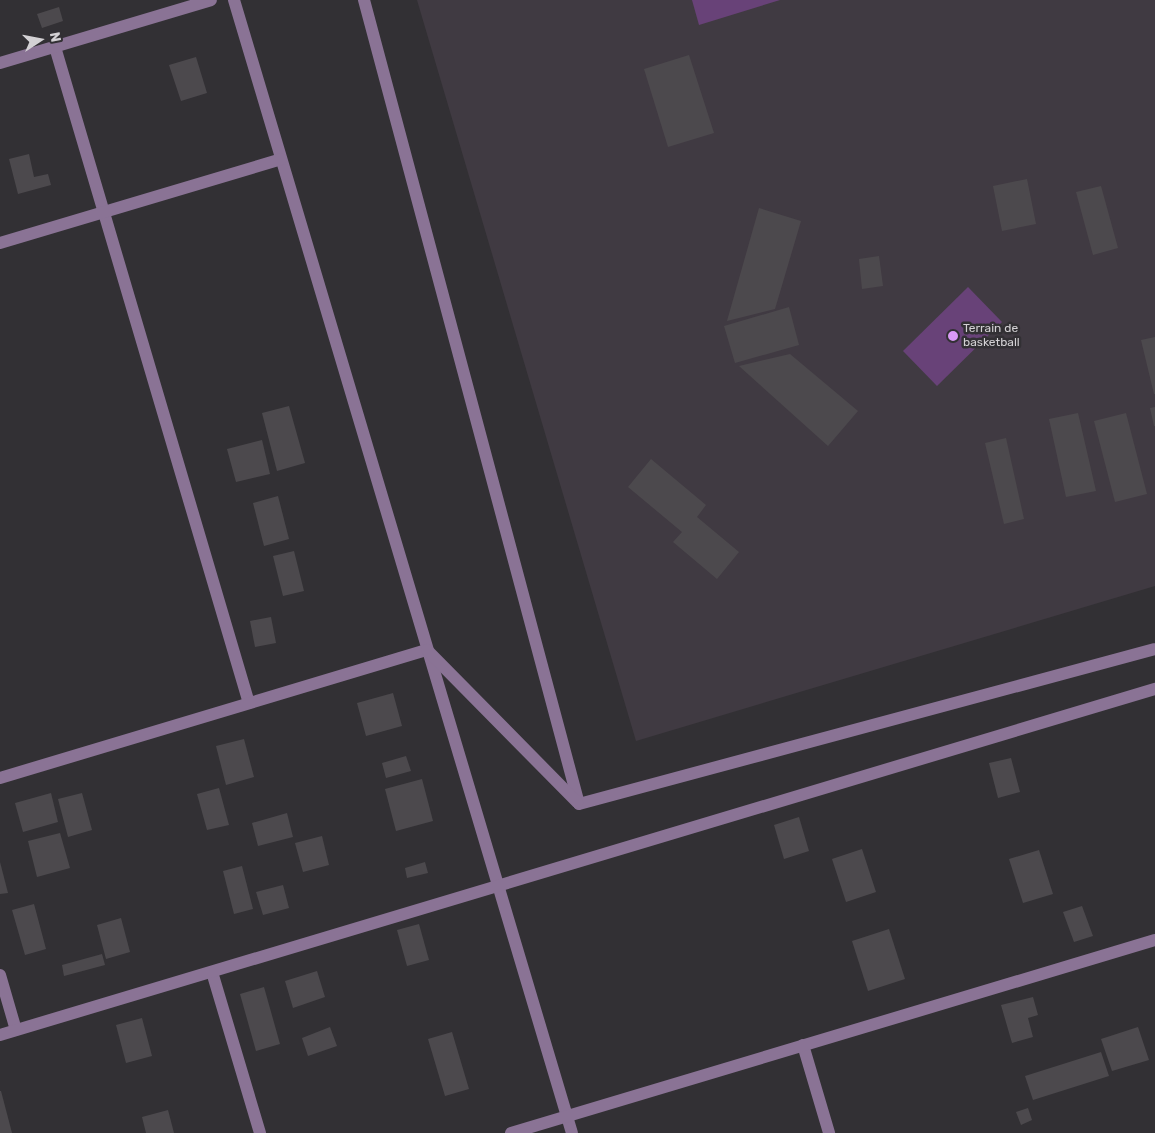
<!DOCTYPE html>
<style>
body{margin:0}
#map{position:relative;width:1155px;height:1133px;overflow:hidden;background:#323034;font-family:Rubik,sans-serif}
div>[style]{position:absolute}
.built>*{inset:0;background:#403a42}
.green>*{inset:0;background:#684278}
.building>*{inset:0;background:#4c494d}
.minor>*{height:12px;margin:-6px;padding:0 6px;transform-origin:6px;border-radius:6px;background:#8a7395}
.dots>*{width:14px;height:14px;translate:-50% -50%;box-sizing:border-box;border:2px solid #323034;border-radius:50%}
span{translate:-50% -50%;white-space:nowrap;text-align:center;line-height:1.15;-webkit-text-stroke:5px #323034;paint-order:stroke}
.poi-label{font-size:12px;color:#d3d1d4}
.left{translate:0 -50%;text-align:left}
.north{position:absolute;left:15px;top:15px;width:50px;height:50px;-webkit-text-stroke:4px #323034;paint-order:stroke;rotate:79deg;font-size:14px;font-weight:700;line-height:20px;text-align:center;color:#d3d1d4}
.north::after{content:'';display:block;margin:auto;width:18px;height:22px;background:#d3d1d4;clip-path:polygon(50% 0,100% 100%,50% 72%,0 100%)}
</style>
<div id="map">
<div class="built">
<div style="clip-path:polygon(417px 0,1155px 0,1155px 586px,636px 741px)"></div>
</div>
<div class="green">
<div style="clip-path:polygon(692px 0,780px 0,699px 25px)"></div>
<div style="clip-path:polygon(968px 287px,1002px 322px,937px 386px,903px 351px)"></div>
</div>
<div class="building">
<div style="clip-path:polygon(59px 7px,63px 21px,42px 28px,37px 14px)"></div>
<div style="clip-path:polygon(689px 55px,714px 133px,668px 147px,644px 69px)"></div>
<div style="clip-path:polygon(196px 57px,207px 93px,181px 101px,169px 65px)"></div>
<div style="clip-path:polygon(29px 154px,34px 177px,48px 174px,51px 185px,18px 194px,9px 159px)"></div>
<div style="clip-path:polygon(1027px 179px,1036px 224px,1002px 231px,993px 186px)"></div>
<div style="clip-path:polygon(1101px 186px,1118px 248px,1093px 255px,1076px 192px)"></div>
<div style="clip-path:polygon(759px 208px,801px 221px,775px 309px,727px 321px)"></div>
<div style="clip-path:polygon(879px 256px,883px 286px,862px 289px,859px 259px)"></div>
<div style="clip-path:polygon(789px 307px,799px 345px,735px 363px,724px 326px)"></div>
<div style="clip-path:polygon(1155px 337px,1155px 394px,1154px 394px,1141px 340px)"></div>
<div style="clip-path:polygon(790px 354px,858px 411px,828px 446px,739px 366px)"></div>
<div style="clip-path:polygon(289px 406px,305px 463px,277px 471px,262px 413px)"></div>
<div style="clip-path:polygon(1155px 407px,1155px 426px,1154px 426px,1150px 408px)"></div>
<div style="clip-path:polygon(1078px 413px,1096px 491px,1066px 497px,1049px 419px)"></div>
<div style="clip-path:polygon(1126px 413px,1147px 494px,1115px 502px,1094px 421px)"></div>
<div style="clip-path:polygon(1006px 438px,1024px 519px,1004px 524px,985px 443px)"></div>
<div style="clip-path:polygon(262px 440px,270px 474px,236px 482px,227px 449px)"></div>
<div style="clip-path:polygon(651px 459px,706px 505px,697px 517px,739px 552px,717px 579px,673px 542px,682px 532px,628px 487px)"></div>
<div style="clip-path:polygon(278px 496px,289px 539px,264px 546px,253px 503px)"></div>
<div style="clip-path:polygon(294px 551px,304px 591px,283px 596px,273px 556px)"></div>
<div style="clip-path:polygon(271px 617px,276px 643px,255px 647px,250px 621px)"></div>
<div style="clip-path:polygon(393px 693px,402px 726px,366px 736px,357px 703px)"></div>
<div style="clip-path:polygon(244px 739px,254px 777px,226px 785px,216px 746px)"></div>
<div style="clip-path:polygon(406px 756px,411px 771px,386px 778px,382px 763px)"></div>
<div style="clip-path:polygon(1011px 758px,1020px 792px,998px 798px,989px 763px)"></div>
<div style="clip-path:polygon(422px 779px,433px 821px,396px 831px,385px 789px)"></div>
<div style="clip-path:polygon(219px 788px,229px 825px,207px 830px,197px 794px)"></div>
<div style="clip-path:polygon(51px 793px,58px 822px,23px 832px,15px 803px)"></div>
<div style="clip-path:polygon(82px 793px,92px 830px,68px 837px,58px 799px)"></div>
<div style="clip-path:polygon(287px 813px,293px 837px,258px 846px,252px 823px)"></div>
<div style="clip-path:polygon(799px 817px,809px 851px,784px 859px,774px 825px)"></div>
<div style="clip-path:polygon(60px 833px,70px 868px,37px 877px,28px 841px)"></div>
<div style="clip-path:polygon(322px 836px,329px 865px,303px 872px,295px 843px)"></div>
<div style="clip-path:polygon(862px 849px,876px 892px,846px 902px,832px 859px)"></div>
<div style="clip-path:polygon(1039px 850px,1053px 894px,1023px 903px,1009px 859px)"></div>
<div style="clip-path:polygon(0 862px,8px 893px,0 894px)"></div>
<div style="clip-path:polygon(425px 862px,428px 873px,407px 878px,405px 868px)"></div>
<div style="clip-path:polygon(242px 866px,253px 909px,234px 914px,223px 871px)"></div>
<div style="clip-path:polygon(283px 885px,289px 908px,263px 915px,256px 892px)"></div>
<div style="clip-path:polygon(34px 904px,46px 949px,25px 955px,12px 910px)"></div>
<div style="clip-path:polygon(1082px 906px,1093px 936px,1074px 942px,1063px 912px)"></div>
<div style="clip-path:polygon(121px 918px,130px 952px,106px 959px,97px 925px)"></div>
<div style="clip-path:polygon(419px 924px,429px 960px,407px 966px,397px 930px)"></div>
<div style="clip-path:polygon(889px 929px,905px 979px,868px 991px,852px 941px)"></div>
<div style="clip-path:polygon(102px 954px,105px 965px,64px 976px,62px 965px)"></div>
<div style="clip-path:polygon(317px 971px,325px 997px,293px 1008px,285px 981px)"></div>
<div style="clip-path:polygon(264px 987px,280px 1044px,256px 1051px,240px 994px)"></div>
<div style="clip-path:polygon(1033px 997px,1038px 1015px,1028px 1018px,1033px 1037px,1012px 1043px,1001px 1005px)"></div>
<div style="clip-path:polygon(142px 1018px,152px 1056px,126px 1063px,116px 1025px)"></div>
<div style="clip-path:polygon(330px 1027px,337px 1046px,308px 1056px,302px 1038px)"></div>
<div style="clip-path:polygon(1138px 1027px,1149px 1060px,1112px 1071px,1101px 1039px)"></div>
<div style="clip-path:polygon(452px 1032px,469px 1089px,445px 1096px,428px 1039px)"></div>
<div style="clip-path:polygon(1101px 1052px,1109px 1076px,1033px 1100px,1025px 1076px)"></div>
<div style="clip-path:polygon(0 1091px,1px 1091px,12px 1133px,0 1133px)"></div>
<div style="clip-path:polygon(1028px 1108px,1032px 1120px,1021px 1125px,1016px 1112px)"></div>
<div style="clip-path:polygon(168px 1110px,174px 1133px,146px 1133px,142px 1117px)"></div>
</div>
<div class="minor">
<div style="left:234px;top:0;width:1182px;rotate:73.39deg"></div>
<div style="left:364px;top:0;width:832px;rotate:75.03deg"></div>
<div style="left:579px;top:804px;width:596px;rotate:-15.06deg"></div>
<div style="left:55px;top:47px;width:684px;rotate:73.53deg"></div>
<div style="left:0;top:63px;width:220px;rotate:-16.6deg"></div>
<div style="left:0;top:243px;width:293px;rotate:-16.6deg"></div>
<div style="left:0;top:778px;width:446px;rotate:-16.7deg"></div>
<div style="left:427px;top:650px;width:214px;rotate:45.4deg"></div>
<div style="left:212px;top:972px;width:168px;rotate:73.4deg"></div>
<div style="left:0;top:975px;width:57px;rotate:73.8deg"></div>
<div style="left:0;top:1035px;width:1206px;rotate:-16.68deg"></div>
<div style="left:803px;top:1045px;width:92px;rotate:73.5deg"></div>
<div style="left:511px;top:1133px;width:672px;rotate:-16.68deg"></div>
</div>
<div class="dots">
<div style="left:953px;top:336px;background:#da9af6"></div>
</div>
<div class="poi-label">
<span class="left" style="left:963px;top:336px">Terrain de<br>basketball</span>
</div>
<div class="north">N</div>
</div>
